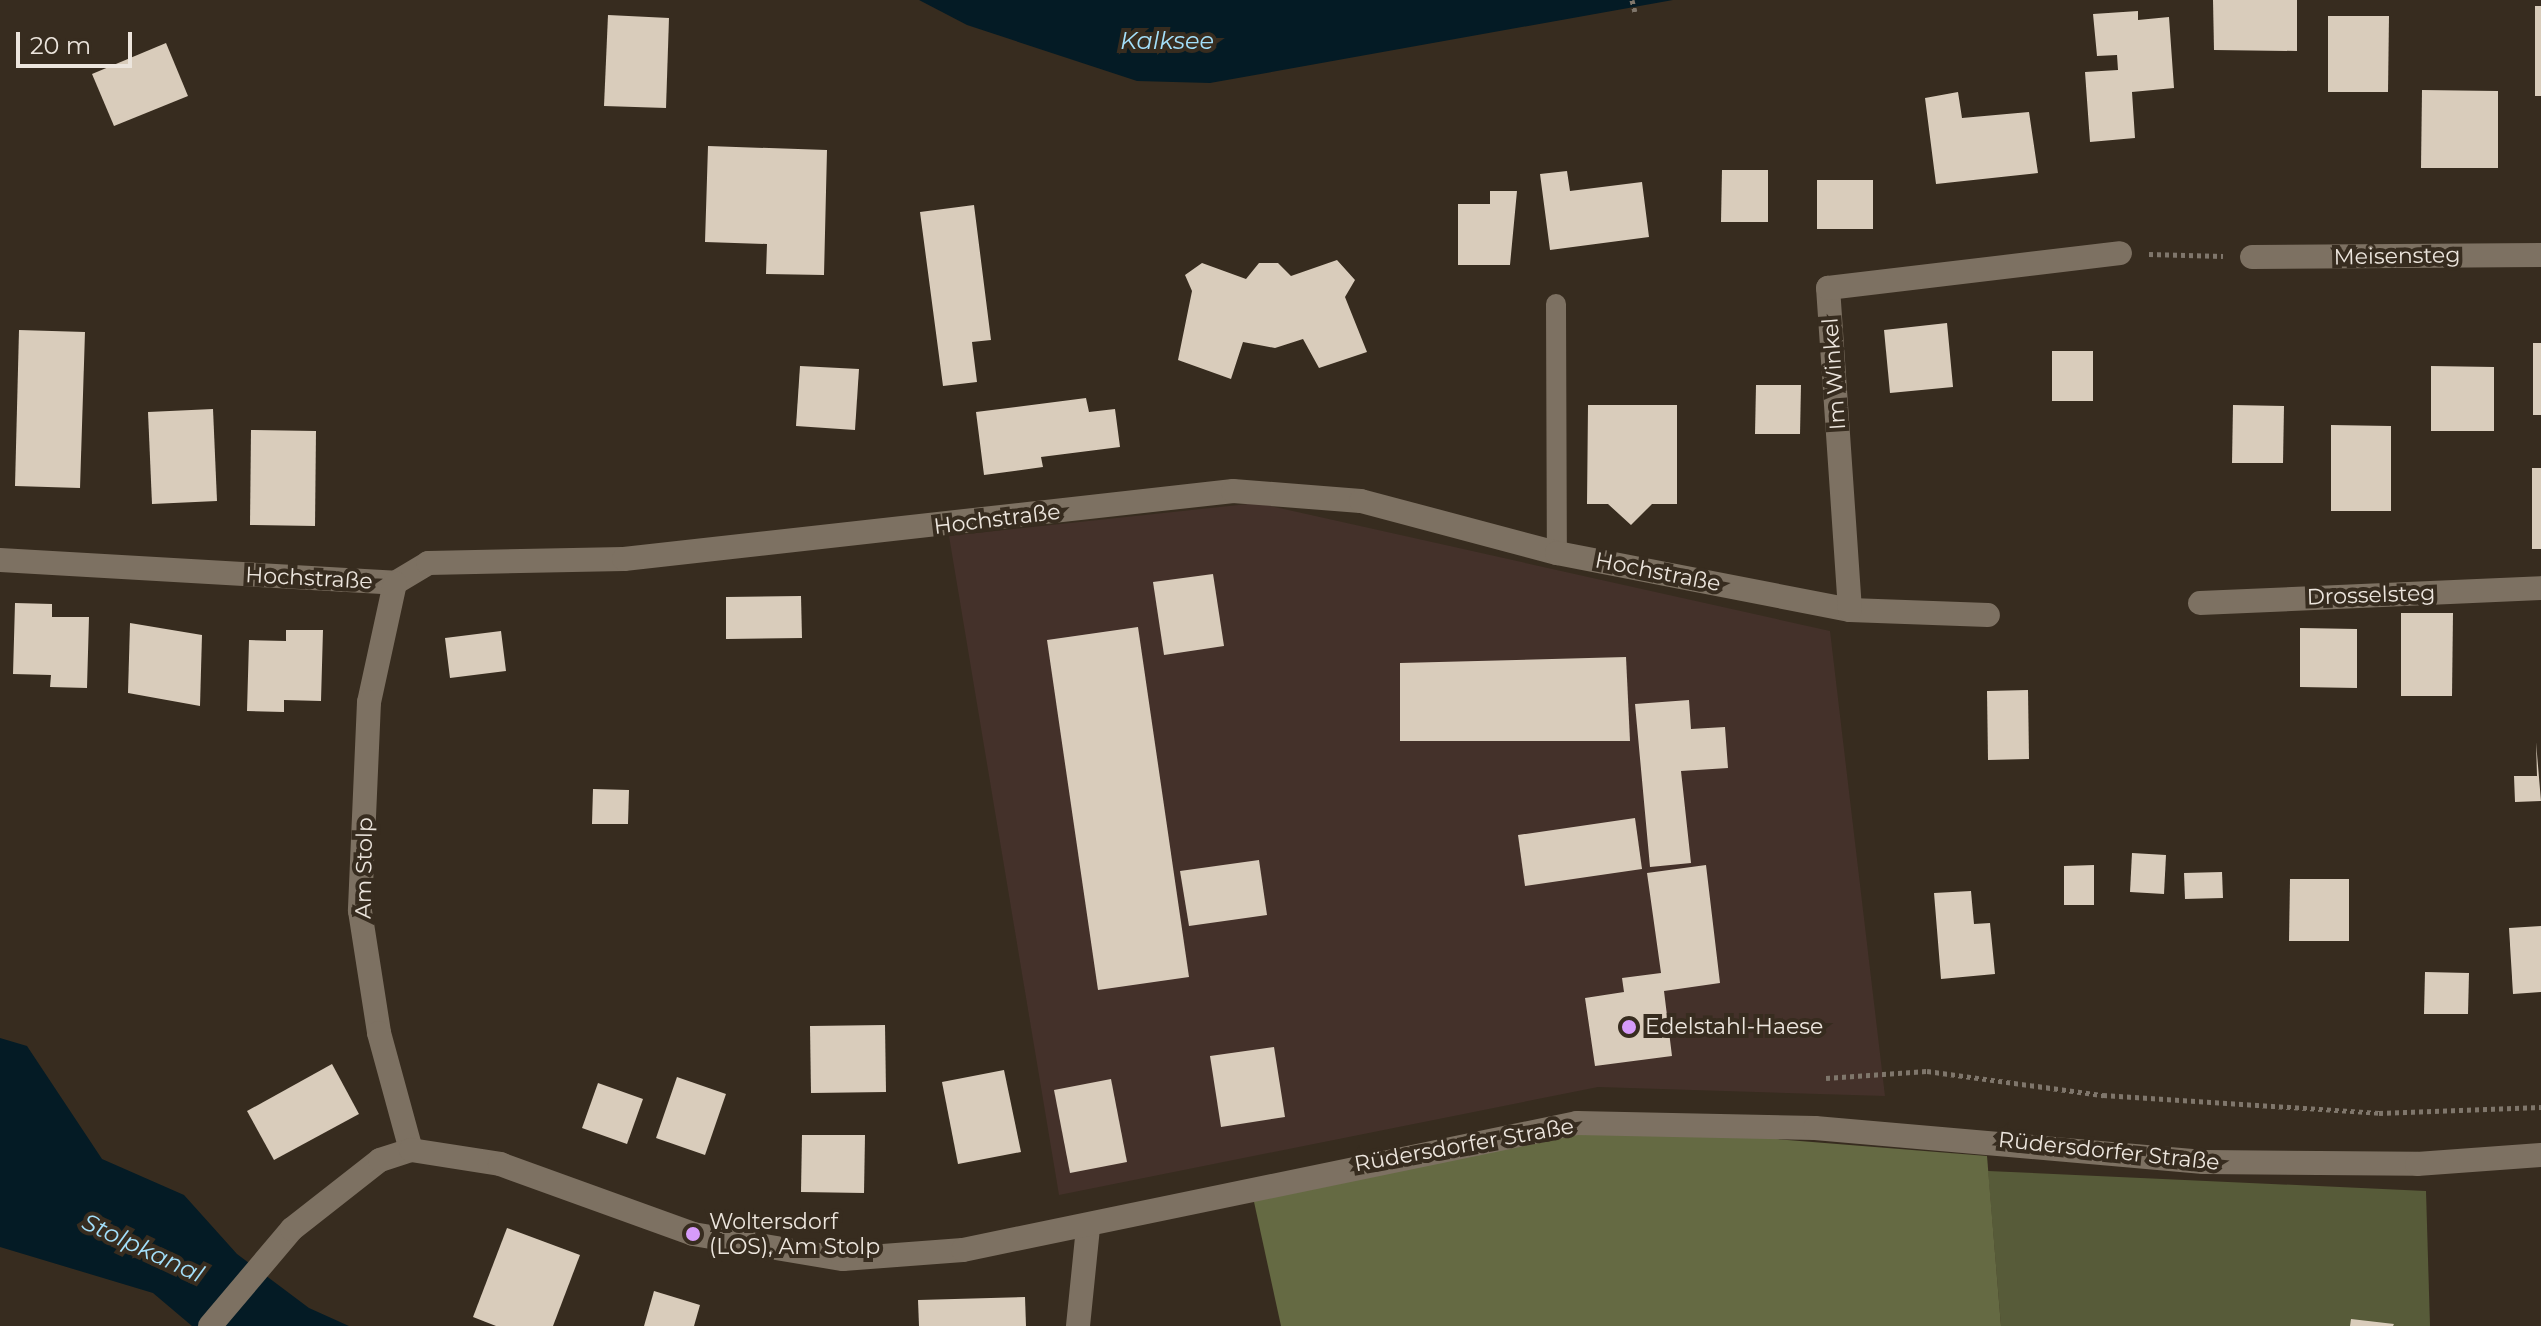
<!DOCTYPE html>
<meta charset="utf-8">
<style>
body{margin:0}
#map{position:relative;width:2541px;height:1326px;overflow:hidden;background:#372c1f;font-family:Montserrat,sans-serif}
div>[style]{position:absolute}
.commercial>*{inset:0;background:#44312a}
.green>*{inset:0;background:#575b39}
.forest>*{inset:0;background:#656a43}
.water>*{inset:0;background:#041b25}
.building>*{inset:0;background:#d9ccbb}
.path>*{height:5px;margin-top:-2.5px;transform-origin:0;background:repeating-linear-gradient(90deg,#7f766b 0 4px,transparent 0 8px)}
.lane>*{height:20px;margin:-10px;padding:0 10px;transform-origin:10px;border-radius:10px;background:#7d7162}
.street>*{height:24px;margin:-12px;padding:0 12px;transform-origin:12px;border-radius:12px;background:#7d7162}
.secondary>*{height:24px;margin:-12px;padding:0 12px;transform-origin:12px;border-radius:12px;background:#7d7162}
.dots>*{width:22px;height:22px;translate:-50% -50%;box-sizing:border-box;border:4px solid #372c1f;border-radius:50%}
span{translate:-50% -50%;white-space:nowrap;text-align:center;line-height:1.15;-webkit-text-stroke:8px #372c1f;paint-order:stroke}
.street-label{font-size:22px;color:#ece5dd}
.poi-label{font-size:22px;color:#ece5dd}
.left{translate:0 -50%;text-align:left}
.water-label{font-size:24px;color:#a3dffa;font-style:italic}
.scale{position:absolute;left:16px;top:32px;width:116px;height:36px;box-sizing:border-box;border:4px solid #ece5dd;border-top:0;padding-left:10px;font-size:24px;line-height:28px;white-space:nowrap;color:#ece5dd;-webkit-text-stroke:6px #372c1f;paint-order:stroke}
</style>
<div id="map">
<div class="commercial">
<div style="clip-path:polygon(1257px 503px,1830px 631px,1885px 1096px,1598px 1087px,1059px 1195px,949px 536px)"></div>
</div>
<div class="green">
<div style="clip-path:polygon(1988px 1171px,2426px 1191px,2430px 1326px,2001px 1326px)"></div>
</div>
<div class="forest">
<div style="clip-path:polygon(1577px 1123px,1987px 1156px,2001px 1326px,1281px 1326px,1251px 1188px)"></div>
</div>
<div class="water">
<div style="clip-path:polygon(919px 0,1673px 0,1210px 83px,1137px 81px,967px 25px)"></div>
<div style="clip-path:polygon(0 1038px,27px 1046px,102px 1159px,184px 1195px,237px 1254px,309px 1308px,349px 1326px,192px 1326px,153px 1293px,0 1247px)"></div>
</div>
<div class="building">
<div style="clip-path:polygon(2213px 0,2297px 0,2297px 51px,2214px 50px)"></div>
<div style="clip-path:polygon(2535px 6px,2541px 6px,2541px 96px,2535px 96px)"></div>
<div style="clip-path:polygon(2138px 11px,2138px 20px,2169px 17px,2174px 88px,2132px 92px,2135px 138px,2090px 142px,2085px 72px,2118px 70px,2117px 55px,2097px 56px,2093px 14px)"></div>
<div style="clip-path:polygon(608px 15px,669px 18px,666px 108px,604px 106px)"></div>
<div style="clip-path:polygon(2328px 16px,2389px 16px,2388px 92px,2328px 92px)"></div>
<div style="clip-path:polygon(166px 43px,188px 96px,114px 126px,92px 74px)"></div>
<div style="clip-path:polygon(2422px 90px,2498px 91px,2498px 168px,2421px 168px)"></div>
<div style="clip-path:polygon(1958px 92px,1962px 118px,2029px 112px,2038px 173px,1936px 184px,1925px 98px)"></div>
<div style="clip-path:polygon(708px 146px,827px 150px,824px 275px,766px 274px,767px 244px,705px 242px)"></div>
<div style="clip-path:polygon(1722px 170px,1768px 170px,1768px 222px,1721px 222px)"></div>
<div style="clip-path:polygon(1567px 171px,1570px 191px,1642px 182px,1649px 237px,1550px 250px,1540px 174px)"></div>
<div style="clip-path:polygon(1817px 180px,1873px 180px,1873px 229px,1817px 229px)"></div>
<div style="clip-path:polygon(1490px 191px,1517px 191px,1510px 265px,1458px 265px,1458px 204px,1490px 204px)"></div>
<div style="clip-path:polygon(974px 205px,991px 340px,972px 342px,977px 382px,943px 386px,920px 212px)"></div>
<div style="clip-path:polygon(1337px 260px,1355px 280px,1345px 297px,1367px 352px,1319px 368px,1303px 339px,1275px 348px,1243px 342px,1231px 379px,1178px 360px,1192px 291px,1185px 275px,1202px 263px,1246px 279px,1259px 263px,1278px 263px,1291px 276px)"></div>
<div style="clip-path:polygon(1947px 323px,1953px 387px,1890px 393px,1884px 330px)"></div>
<div style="clip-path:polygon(19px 330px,85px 332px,80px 488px,15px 486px)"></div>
<div style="clip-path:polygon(2533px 343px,2541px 343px,2541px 415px,2533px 415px)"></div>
<div style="clip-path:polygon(2052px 351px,2093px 351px,2093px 401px,2052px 401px)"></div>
<div style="clip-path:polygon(800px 366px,859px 369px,855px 430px,796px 426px)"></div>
<div style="clip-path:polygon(2431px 366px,2494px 367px,2494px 431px,2431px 431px)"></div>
<div style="clip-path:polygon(1756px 385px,1801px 385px,1800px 434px,1755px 434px)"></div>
<div style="clip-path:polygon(1086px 398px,1089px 412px,1115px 409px,1120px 447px,1041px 457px,1043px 467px,984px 475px,976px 412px)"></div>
<div style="clip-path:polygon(1588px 405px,1677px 405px,1677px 504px,1652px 504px,1631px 525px,1608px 504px,1587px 504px)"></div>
<div style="clip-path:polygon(2233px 405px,2284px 406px,2283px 463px,2232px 463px)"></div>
<div style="clip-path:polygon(213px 409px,217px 501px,152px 504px,148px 412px)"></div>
<div style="clip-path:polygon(2331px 425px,2391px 426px,2391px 511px,2331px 511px)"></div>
<div style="clip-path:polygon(251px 430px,316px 431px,315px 526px,250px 525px)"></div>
<div style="clip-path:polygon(2532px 468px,2541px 468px,2541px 549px,2532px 549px)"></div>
<div style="clip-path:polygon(1213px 574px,1224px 646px,1164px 655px,1153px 582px)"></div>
<div style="clip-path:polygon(801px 596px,802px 638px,726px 639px,726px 597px)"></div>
<div style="clip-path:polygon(15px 603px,52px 604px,52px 617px,89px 617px,87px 688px,50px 687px,51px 675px,13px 674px)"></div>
<div style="clip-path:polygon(2401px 613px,2453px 613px,2452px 696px,2401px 696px)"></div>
<div style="clip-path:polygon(130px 623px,202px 635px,200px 706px,128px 693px)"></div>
<div style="clip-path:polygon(1138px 627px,1189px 977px,1098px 990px,1047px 640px)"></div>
<div style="clip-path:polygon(2300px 628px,2357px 629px,2357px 688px,2300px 687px)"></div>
<div style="clip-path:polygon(286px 630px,323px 630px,321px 701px,284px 700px,284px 712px,247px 711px,249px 640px,286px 641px)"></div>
<div style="clip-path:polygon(501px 631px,506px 671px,450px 678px,445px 638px)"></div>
<div style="clip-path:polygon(1626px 657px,1630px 741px,1400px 741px,1400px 663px)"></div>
<div style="clip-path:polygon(2028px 690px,2029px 759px,1988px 760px,1987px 691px)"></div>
<div style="clip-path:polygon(1689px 700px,1691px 729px,1725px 727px,1728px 768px,1681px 771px,1691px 863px,1650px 867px,1635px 704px)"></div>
<div style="clip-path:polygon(2536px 742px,2541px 801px,2515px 802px,2514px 776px,2537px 776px)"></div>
<div style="clip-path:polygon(593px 789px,629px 790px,628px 824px,592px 824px)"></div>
<div style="clip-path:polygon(1635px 818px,1642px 869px,1525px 886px,1518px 835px)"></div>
<div style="clip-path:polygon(2132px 853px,2166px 855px,2164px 894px,2130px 892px)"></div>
<div style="clip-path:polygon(1259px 860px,1267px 915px,1189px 926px,1180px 871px)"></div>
<div style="clip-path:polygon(1706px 865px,1720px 983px,1664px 991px,1672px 1056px,1595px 1066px,1585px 998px,1624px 992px,1622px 978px,1661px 973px,1647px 873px)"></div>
<div style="clip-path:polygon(2094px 865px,2094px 905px,2064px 905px,2064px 866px)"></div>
<div style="clip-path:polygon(2222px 872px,2223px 898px,2185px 899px,2184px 873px)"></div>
<div style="clip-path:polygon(2290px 879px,2349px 879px,2349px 941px,2289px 941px)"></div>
<div style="clip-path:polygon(1971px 891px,1974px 924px,1990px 923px,1995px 974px,1941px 979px,1934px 893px)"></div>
<div style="clip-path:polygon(2541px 926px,2541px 992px,2513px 994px,2509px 928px)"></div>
<div style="clip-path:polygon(2425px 972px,2469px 973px,2468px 1014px,2424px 1014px)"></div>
<div style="clip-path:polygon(885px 1025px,886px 1092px,811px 1093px,810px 1026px)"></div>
<div style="clip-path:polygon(1274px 1047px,1285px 1117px,1221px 1127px,1210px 1056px)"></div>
<div style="clip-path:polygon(332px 1064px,359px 1114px,274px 1160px,247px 1111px)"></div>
<div style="clip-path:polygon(1004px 1070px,1021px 1152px,958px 1164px,942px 1082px)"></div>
<div style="clip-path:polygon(677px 1077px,726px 1094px,705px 1155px,656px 1138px)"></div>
<div style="clip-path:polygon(1111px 1079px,1127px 1162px,1070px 1173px,1054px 1090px)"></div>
<div style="clip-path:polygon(598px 1083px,643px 1099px,627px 1144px,582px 1128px)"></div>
<div style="clip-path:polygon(802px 1135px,865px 1135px,864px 1193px,801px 1192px)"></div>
<div style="clip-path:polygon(507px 1228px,580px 1255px,553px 1326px,496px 1326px,473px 1317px)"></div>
<div style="clip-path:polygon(654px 1291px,700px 1305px,694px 1326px,644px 1326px)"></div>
<div style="clip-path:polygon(1025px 1297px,1026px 1326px,919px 1326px,918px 1300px)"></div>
<div style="clip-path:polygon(2351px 1319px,2394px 1324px,2393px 1326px,2350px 1326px)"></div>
</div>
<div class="path">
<div style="left:1632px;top:0;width:12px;rotate:76deg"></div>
<div style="left:2149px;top:254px;width:74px;rotate:1.5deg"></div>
<div style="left:1826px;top:1078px;width:101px;rotate:-4deg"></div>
<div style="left:1927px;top:1071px;width:178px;rotate:7.8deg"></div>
<div style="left:2103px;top:1095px;width:277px;rotate:3.7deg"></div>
<div style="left:2379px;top:1113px;width:162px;rotate:-2.1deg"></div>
</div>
<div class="lane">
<div style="left:1556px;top:304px;width:249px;rotate:89.8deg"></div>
</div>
<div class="street">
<div style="left:2252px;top:257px;width:289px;rotate:-0.4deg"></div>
<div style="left:0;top:560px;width:396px;rotate:3.3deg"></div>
<div style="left:395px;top:583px;width:39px;rotate:-31deg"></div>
<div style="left:428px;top:563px;width:196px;rotate:-1.2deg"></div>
<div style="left:624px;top:559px;width:613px;rotate:-6.37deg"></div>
<div style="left:1233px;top:491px;width:128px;rotate:4.5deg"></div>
<div style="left:1361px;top:501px;width:203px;rotate:14.9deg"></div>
<div style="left:1557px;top:553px;width:298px;rotate:11deg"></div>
<div style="left:1850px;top:610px;width:138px;rotate:2.1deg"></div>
<div style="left:395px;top:583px;width:122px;rotate:102.3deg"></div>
<div style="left:369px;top:702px;width:209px;rotate:92.5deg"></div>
<div style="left:360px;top:911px;width:123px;rotate:81.1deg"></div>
<div style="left:379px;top:1033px;width:121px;rotate:74.7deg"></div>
<div style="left:2200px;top:603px;width:341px;rotate:-2.5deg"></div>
<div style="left:1850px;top:610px;width:323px;rotate:-93.9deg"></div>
<div style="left:1828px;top:288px;width:294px;rotate:-6.8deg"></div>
<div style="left:1078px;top:1326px;width:100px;rotate:-84.2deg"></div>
</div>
<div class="secondary">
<div style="left:210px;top:1326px;width:127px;rotate:-49.8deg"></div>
<div style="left:292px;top:1229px;width:112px;rotate:-38.1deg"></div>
<div style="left:380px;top:1160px;width:33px;rotate:-18deg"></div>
<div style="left:411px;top:1150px;width:90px;rotate:8.9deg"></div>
<div style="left:500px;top:1164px;width:205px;rotate:19.9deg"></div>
<div style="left:693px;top:1234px;width:152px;rotate:9.5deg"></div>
<div style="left:843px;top:1259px;width:120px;rotate:-4.3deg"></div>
<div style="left:963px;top:1250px;width:627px;rotate:-11.69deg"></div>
<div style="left:1577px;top:1123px;width:238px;rotate:1.2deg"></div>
<div style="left:1815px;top:1128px;width:390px;rotate:5deg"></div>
<div style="left:2204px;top:1162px;width:213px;rotate:0.5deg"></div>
<div style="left:2417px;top:1164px;width:124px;rotate:-4.2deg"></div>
</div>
<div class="dots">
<div style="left:1629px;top:1027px;background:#d69bfa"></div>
<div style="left:693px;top:1234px;background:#d69bfa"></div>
</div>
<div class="street-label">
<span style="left:2397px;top:256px;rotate:-1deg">Meisensteg</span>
<span style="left:1834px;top:374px;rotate:-94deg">Im Winkel</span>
<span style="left:997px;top:519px;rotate:-7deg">Hochstraße</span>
<span style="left:1658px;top:572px;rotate:11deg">Hochstraße</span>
<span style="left:309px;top:578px;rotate:3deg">Hochstraße</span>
<span style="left:2371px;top:595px;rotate:-2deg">Drosselsteg</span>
<span style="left:364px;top:868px;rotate:-89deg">Am Stolp</span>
<span style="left:1464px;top:1145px;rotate:-10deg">Rüdersdorfer Straße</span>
<span style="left:2109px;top:1151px;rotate:6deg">Rüdersdorfer Straße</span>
</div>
<div class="poi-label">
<span class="left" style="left:1645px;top:1027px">Edelstahl-Haese</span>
<span class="left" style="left:709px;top:1234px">Woltersdorf<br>(LOS), Am Stolp</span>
</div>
<div class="water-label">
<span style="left:1167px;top:41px">Kalksee</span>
<span style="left:143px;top:1248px;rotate:25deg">Stolpkanal</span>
</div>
<div class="scale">20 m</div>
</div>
